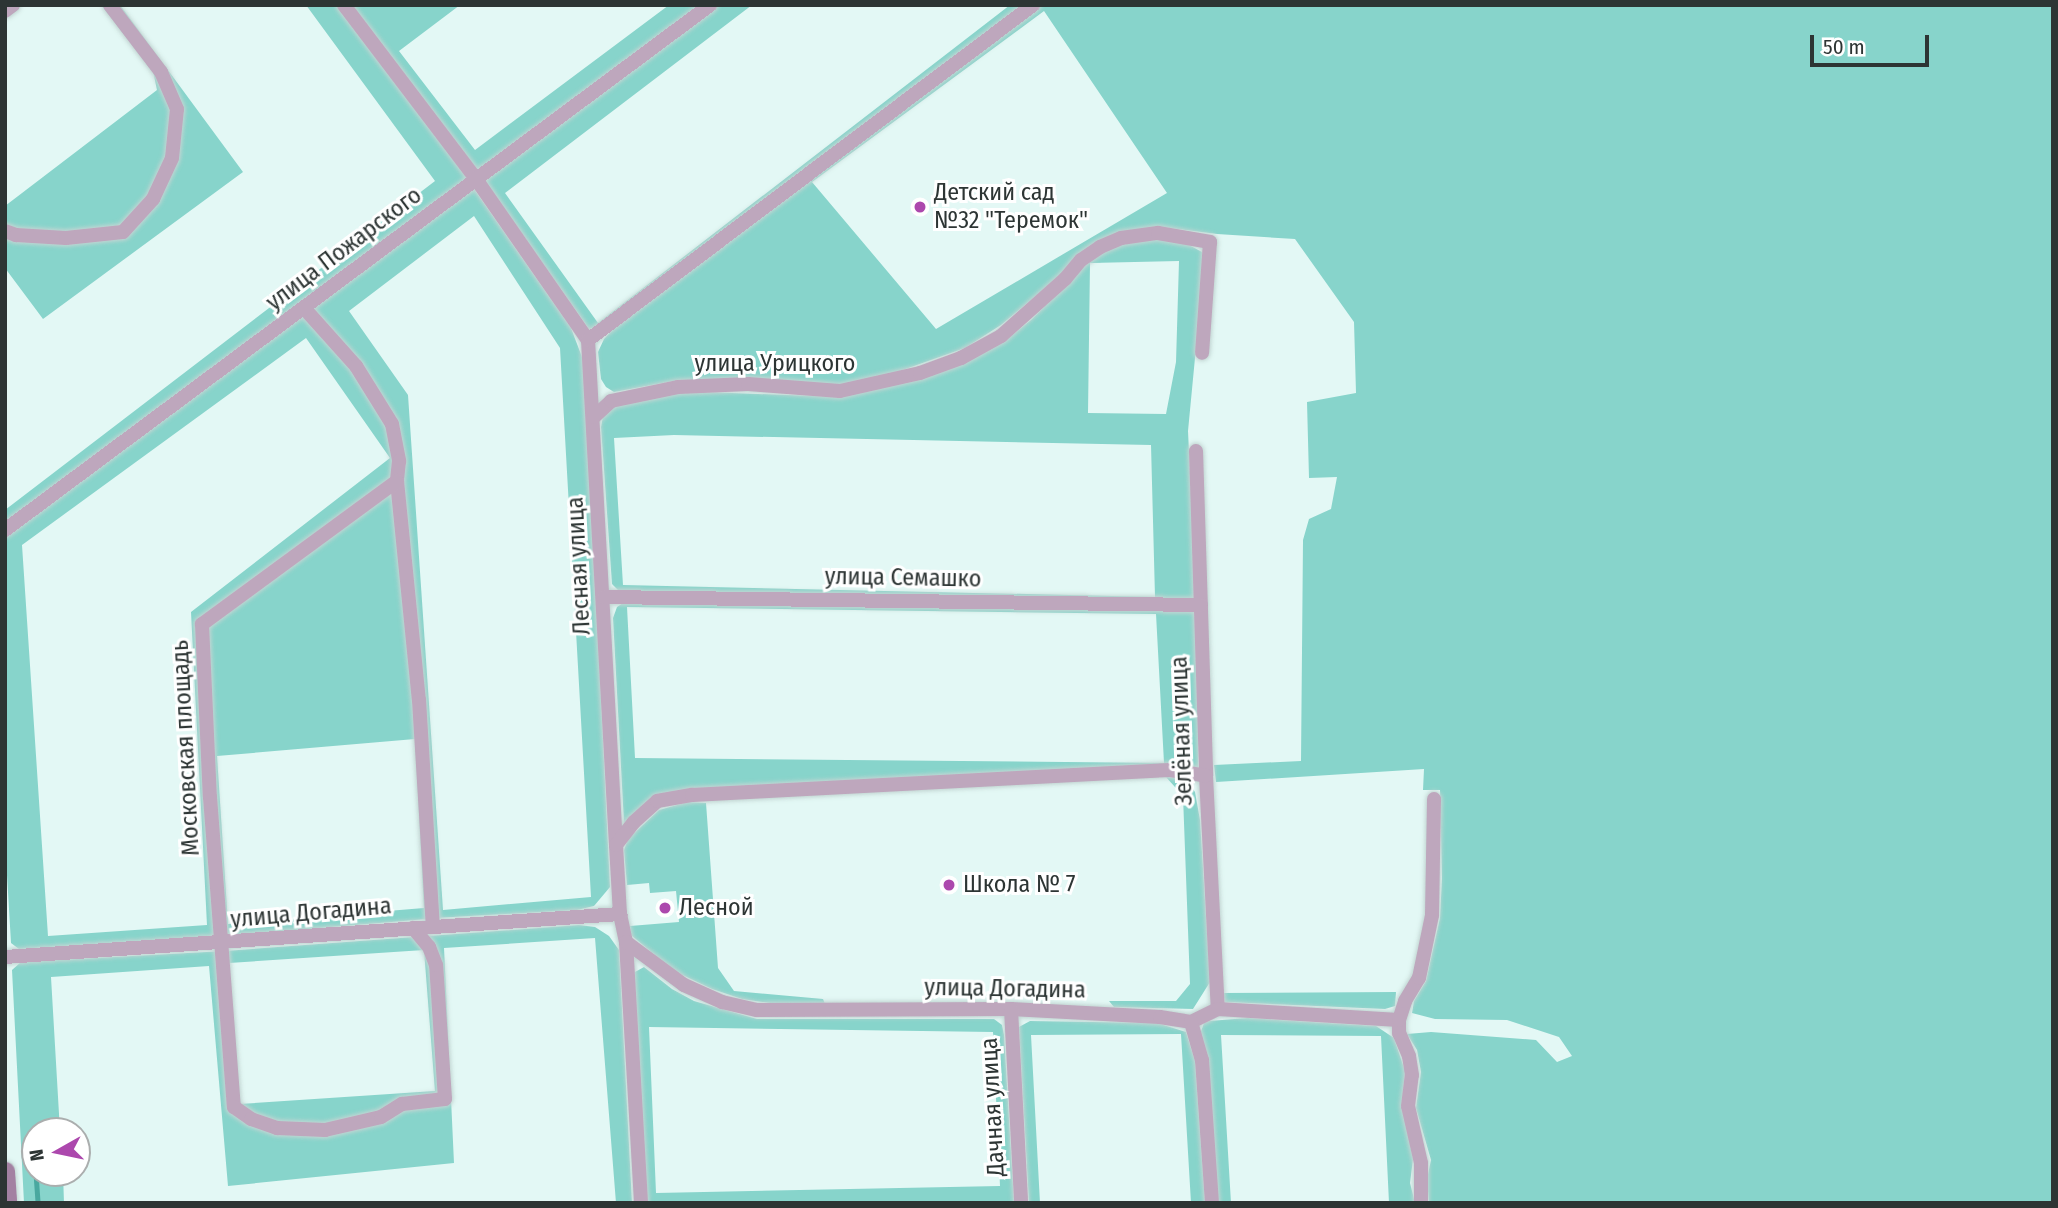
<!DOCTYPE html>
<meta charset="utf-8">
<style>
body{margin:0}
#map{position:relative;width:2058px;height:1208px;overflow:hidden;background:#e3f8f5;font-family:"Fira Sans Condensed",sans-serif}
div>[style]{position:absolute}
.green>*{inset:0;background:#87d4cb}
.stream>*{height:4.5px;margin:-2.25px;padding:0 2.25px;transform-origin:2.25px;border-radius:2.25px;background:#4aa89f}
.roads{filter:drop-shadow(0 0 2px #c2d5d2) drop-shadow(0 0 2px #c2d5d2)}
.minor>*{height:14px;margin:-7px;padding:0 7px;transform-origin:7px;border-radius:7px;background:#bea7bd}
.secondary>*{height:19px;margin:-9.5px;padding:0 9.5px;transform-origin:9.5px;border-radius:9.5px;background:#a381a2}
.dots>*{width:19px;height:19px;translate:-50% -50%;box-sizing:border-box;border:4px solid #fff;border-radius:50%}
span{translate:-50% -50%;white-space:nowrap;text-align:center;line-height:1.15;-webkit-text-stroke:6px #fff;paint-order:stroke}
.poi-label{font-size:24px;color:#2d3534}
.left{translate:0 -50%;text-align:left}
.street-label{font-size:24px;color:#2d3534}
.frame{position:absolute;inset:0;border:7px solid #2d3534;pointer-events:none}
.north{position:absolute;left:21px;top:1117px;width:70px;height:70px;box-sizing:border-box;background:#fff;border:2px solid #abaeae;border-radius:50%;rotate:261deg;font-size:19px;font-weight:700;line-height:28px;text-align:center;color:#2d3534}
.north::after{content:'';display:block;margin:auto;width:24px;height:32px;background:#ac48ad;clip-path:polygon(50% 0,100% 100%,50% 72%,0 100%)}
.scale{position:absolute;left:1810px;top:35px;width:119px;height:32px;box-sizing:border-box;border:4px solid #2d3534;border-top:0;padding-left:9px;font-size:21px;line-height:24px;white-space:nowrap;color:#2d3534;-webkit-text-stroke:5px #fff;paint-order:stroke}
</style>
<div id="map">
<div class="green">
<div style="clip-path:polygon(101px 5px,107px 5px,159px 74px,172px 111px,168px 156px,150px 196px,123px 227px,67px 234px,5px 227px,5px 206px,157px 90px,153px 71px)"></div>
<div style="clip-path:polygon(115px 5px,120px 5px,243px 172px,43px 319px,5px 268px,5px 234px,125px 235px,157px 200px,181px 109px)"></div>
<div style="clip-path:polygon(306px 5px,338px 5px,468px 179px,5px 526px,5px 510px,435px 181px)"></div>
<div style="clip-path:polygon(356px 5px,460px 5px,399px 51px,475px 150px,669px 5px,705px 5px,479px 172px,353px 8px)"></div>
<div style="clip-path:polygon(717px 5px,752px 5px,505px 193px,598px 323px,1010px 5px,1025px 5px,601px 326px,589px 329px,485px 181px)"></div>
<div style="clip-path:polygon(evenodd,1040px 5px,2053px 5px,2053px 1203px,1429px 1203px,1427px 1179px,1431px 1160px,1416px 1108px,1421px 1072px,1417px 1050px,1407px 1034px,1431px 1032px,1536px 1040px,1557px 1062px,1572px 1056px,1559px 1037px,1507px 1020px,1435px 1019px,1412px 1013px,1414px 1001px,1426px 981px,1440px 918px,1442px 878px,1440px 790px,1423px 790px,1424px 769px,1216px 782px,1214px 765px,1301px 761px,1303px 540px,1309px 519px,1331px 509px,1337px 477px,1309px 478px,1307px 402px,1356px 393px,1354px 322px,1295px 239px,1217px 234px,1162px 227px,1122px 233px,1057px 278px,1001px 325px,965px 348px,883px 377px,845px 385px,679px 380px,614px 392px,606px 387px,601px 379px,598px 352px,604px 339px,620px 322px,1040px 5px,1044px 11px,1167px 193px,936px 329px,812px 182px,1044px 11px)"></div>
<div style="clip-path:polygon(evenodd,474px 189px,571px 328px,585px 365px,610px 887px,594px 906px,577px 910px,436px 918px,396px 424px,310px 310px,474px 189px,474px 216px,560px 348px,591px 897px,443px 910px,408px 395px,349px 311px,474px 216px)"></div>
<div style="clip-path:polygon(evenodd,1148px 240px,1171px 240px,1189px 245px,1202px 252px,1204px 264px,1188px 431px,1196px 599px,619px 591px,612px 584px,601px 427px,603px 416px,614px 407px,680px 391px,841px 397px,924px 378px,1005px 341px,1031px 320px,1097px 254px,1121px 245px,1148px 240px,1179px 261px,1176px 362px,1166px 414px,1088px 413px,1090px 263px,1179px 261px,1148px 240px,674px 435px,1151px 445px,1155px 597px,623px 585px,614px 438px,674px 435px)"></div>
<div style="clip-path:polygon(evenodd,302px 316px,354px 368px,389px 427px,395px 460px,393px 479px,198px 621px,214px 936px,19px 949px,11px 943px,5px 841px,5px 534px,302px 316px,306px 338px,390px 458px,191px 612px,207px 925px,48px 936px,22px 545px,306px 338px)"></div>
<div style="clip-path:polygon(evenodd,395px 488px,416px 700px,427px 919px,223px 936px,207px 626px,395px 488px,415px 739px,424px 908px,228px 924px,217px 756px,415px 739px)"></div>
<div style="clip-path:polygon(evenodd,626px 601px,1193px 611px,1199px 616px,1198px 767px,653px 796px,624px 823px,613px 618px,617px 607px,626px 601px,627px 607px,1156px 614px,1164px 763px,635px 758px,627px 607px)"></div>
<div style="clip-path:polygon(1166px 777px,1180px 778px,1188px 782px,1195px 792px,1200px 820px,1210px 982px,1193px 1009px,1114px 1007px,1109px 1001px,1176px 1001px,1190px 984px,1183px 796px)"></div>
<div style="clip-path:polygon(688px 802px,706px 803px,718px 968px,734px 991px,823px 999px,825px 1004px,777px 1004px,742px 999px,712px 989px,674px 971px,631px 935px,630px 926px,679px 922px,676px 891px,650px 893px,649px 883px,627px 885px,624px 850px,628px 839px,659px 810px)"></div>
<div style="clip-path:polygon(evenodd,579px 925px,595px 927px,609px 936px,619px 950px,632px 1203px,616px 1203px,595px 938px,444px 948px,454px 1163px,228px 1186px,209px 966px,51px 977px,60px 1131px,35px 1131px,35px 1173px,63px 1173px,64px 1203px,24px 1203px,12px 970px,21px 962px,225px 951px,579px 925px,424px 950px,435px 1091px,240px 1104px,229px 963px,424px 950px)"></div>
<div style="clip-path:polygon(evenodd,644px 967px,672px 989px,694px 1001px,757px 1019px,994px 1019px,1002px 1025px,1004px 1035px,1014px 1203px,647px 1203px,633px 981px,635px 972px,644px 967px,649px 1027px,993px 1032px,1000px 1186px,656px 1193px,649px 1027px)"></div>
<div style="clip-path:polygon(1396px 992px,1395px 1006px,1385px 1009px,1225px 1002px,1223px 993px)"></div>
<div style="clip-path:polygon(1248px 1018px,1376px 1026px,1394px 1038px,1405px 1071px,1402px 1106px,1413px 1159px,1410px 1183px,1415px 1203px,1389px 1203px,1381px 1036px,1221px 1035px,1231px 1203px,1215px 1203px,1200px 1034px,1204px 1023px,1209px 1021px)"></div>
<div style="clip-path:polygon(1030px 1021px,1157px 1023px,1186px 1032px,1195px 1061px,1205px 1203px,1191px 1203px,1181px 1034px,1031px 1035px,1040px 1203px,1029px 1203px,1019px 1027px)"></div>
</div>
<div class="stream">
<div style="left:35px;top:1148px;width:8px;rotate:90deg"></div>
<div style="left:36px;top:1173px;width:30px;rotate:86deg"></div>
</div>
<div class="roads">
<div class="minor">
<div style="left:344px;top:5px;width:218px;rotate:52.8deg"></div>
<div style="left:476px;top:179px;width:196px;rotate:55.2deg"></div>
<div style="left:588px;top:340px;width:506px;rotate:86.83deg"></div>
<div style="left:616px;top:845px;width:69px;rotate:86.7deg"></div>
<div style="left:620px;top:914px;width:29px;rotate:78deg"></div>
<div style="left:626px;top:942px;width:261px;rotate:86.7deg"></div>
<div style="left:5px;top:11px;width:10px;rotate:-37deg"></div>
<div style="left:5px;top:231px;width:12px;rotate:20deg"></div>
<div style="left:16px;top:235px;width:50px;rotate:3.4deg"></div>
<div style="left:66px;top:238px;width:57px;rotate:-6deg"></div>
<div style="left:123px;top:232px;width:45px;rotate:-47.7deg"></div>
<div style="left:153px;top:199px;width:45px;rotate:-65.1deg"></div>
<div style="left:172px;top:158px;width:49px;rotate:-84.2deg"></div>
<div style="left:177px;top:109px;width:40px;rotate:-113.4deg"></div>
<div style="left:161px;top:72px;width:84px;rotate:-127.3deg"></div>
<div style="left:304px;top:308px;width:78px;rotate:48.1deg"></div>
<div style="left:356px;top:366px;width:68px;rotate:58.2deg"></div>
<div style="left:392px;top:424px;width:38px;rotate:79deg"></div>
<div style="left:399px;top:461px;width:20px;rotate:96deg"></div>
<div style="left:397px;top:481px;width:220px;rotate:84.3deg"></div>
<div style="left:419px;top:700px;width:226px;rotate:86.5deg"></div>
<div style="left:588px;top:340px;width:557px;rotate:-36.97deg"></div>
<div style="left:594px;top:417px;width:23px;rotate:-43deg"></div>
<div style="left:611px;top:401px;width:68px;rotate:-11.8deg"></div>
<div style="left:678px;top:387px;width:70px;rotate:-2.5deg"></div>
<div style="left:748px;top:384px;width:92px;rotate:4.4deg"></div>
<div style="left:840px;top:391px;width:82px;rotate:-12.7deg"></div>
<div style="left:920px;top:373px;width:44px;rotate:-20.1deg"></div>
<div style="left:961px;top:358px;width:46px;rotate:-28.8deg"></div>
<div style="left:1001px;top:336px;width:86px;rotate:-41.7deg"></div>
<div style="left:1065px;top:279px;width:25px;rotate:-50deg"></div>
<div style="left:1081px;top:260px;width:23px;rotate:-34deg"></div>
<div style="left:1100px;top:247px;width:23px;rotate:-23deg"></div>
<div style="left:1121px;top:238px;width:37px;rotate:-8deg"></div>
<div style="left:1158px;top:233px;width:53px;rotate:9.8deg"></div>
<div style="left:1210px;top:242px;width:111px;rotate:94.1deg"></div>
<div style="left:1196px;top:451px;width:325px;rotate:88.2deg"></div>
<div style="left:1206px;top:776px;width:233px;rotate:87.1deg"></div>
<div style="left:397px;top:481px;width:242px;rotate:143.7deg"></div>
<div style="left:202px;top:624px;width:173px;rotate:87.4deg"></div>
<div style="left:210px;top:797px;width:311px;rotate:85.6deg"></div>
<div style="left:234px;top:1107px;width:21px;rotate:35deg"></div>
<div style="left:251px;top:1119px;width:28px;rotate:19deg"></div>
<div style="left:277px;top:1128px;width:48px;rotate:2.4deg"></div>
<div style="left:325px;top:1130px;width:57px;rotate:-13.1deg"></div>
<div style="left:381px;top:1117px;width:25px;rotate:-32deg"></div>
<div style="left:402px;top:1104px;width:43px;rotate:-6.6deg"></div>
<div style="left:445px;top:1099px;width:134px;rotate:-93.8deg"></div>
<div style="left:436px;top:965px;width:19px;rotate:-111deg"></div>
<div style="left:429px;top:947px;width:25px;rotate:-130deg"></div>
<div style="left:5px;top:530px;width:879px;rotate:-36.67deg"></div>
<div style="left:604px;top:597px;width:597px;rotate:0.77deg"></div>
<div style="left:616px;top:845px;width:29px;rotate:-52deg"></div>
<div style="left:634px;top:822px;width:31px;rotate:-42deg"></div>
<div style="left:657px;top:801px;width:36px;rotate:-10deg"></div>
<div style="left:692px;top:795px;width:479px;rotate:-3deg"></div>
<div style="left:1170px;top:770px;width:36px;rotate:9deg"></div>
<div style="left:626px;top:942px;width:72px;rotate:36.6deg"></div>
<div style="left:684px;top:985px;width:42px;rotate:24.1deg"></div>
<div style="left:722px;top:1002px;width:36px;rotate:13deg"></div>
<div style="left:757px;top:1010px;width:254px;rotate:-0.2deg"></div>
<div style="left:1011px;top:1009px;width:149px;rotate:3.1deg"></div>
<div style="left:1160px;top:1017px;width:31px;rotate:9deg"></div>
<div style="left:1191px;top:1022px;width:30px;rotate:-26deg"></div>
<div style="left:1218px;top:1009px;width:181px;rotate:3.5deg"></div>
<div style="left:5px;top:957px;width:617px;rotate:-4deg"></div>
<div style="left:1011px;top:1009px;width:194px;rotate:87deg"></div>
<div style="left:1191px;top:1022px;width:40px;rotate:74deg"></div>
<div style="left:1202px;top:1060px;width:143px;rotate:86deg"></div>
<div style="left:1421px;top:1203px;width:40px;rotate:-90deg"></div>
<div style="left:1421px;top:1163px;width:58px;rotate:-102.8deg"></div>
<div style="left:1408px;top:1106px;width:31px;rotate:-83deg"></div>
<div style="left:1412px;top:1075px;width:19px;rotate:-99deg"></div>
<div style="left:1409px;top:1056px;width:25px;rotate:-113deg"></div>
<div style="left:1399px;top:1033px;width:13px;rotate:-90deg"></div>
<div style="left:1399px;top:1020px;width:20px;rotate:-72deg"></div>
<div style="left:1405px;top:1001px;width:27px;rotate:-59deg"></div>
<div style="left:1419px;top:978px;width:64px;rotate:-78.3deg"></div>
<div style="left:1432px;top:915px;width:116px;rotate:-89deg"></div>
</div>
<div class="secondary">
<div style="left:5px;top:1171px;width:32px;rotate:86deg"></div>
</div>
</div>
<div class="dots">
<div style="left:920px;top:207px;background:#ac48ad"></div>
<div style="left:949px;top:885px;background:#ac48ad"></div>
<div style="left:665px;top:908px;background:#ac48ad"></div>
</div>
<div class="poi-label">
<span class="left" style="left:934px;top:207px">Детский сад<br>№32 "Теремок"</span>
<span class="left" style="left:963px;top:885px">Школа № 7</span>
<span class="left" style="left:679px;top:908px">Лесной</span>
</div>
<div class="street-label">
<span style="left:344px;top:249px;rotate:-37deg">улица Пожарского</span>
<span style="left:775px;top:364px">улица Урицкого</span>
<span style="left:579px;top:566px;rotate:-93deg">Лесная улица</span>
<span style="left:903px;top:578px;rotate:1deg">улица Семашко</span>
<span style="left:1182px;top:731px;rotate:-92deg">Зелёная улица</span>
<span style="left:186px;top:748px;rotate:-93deg">Московская площадь</span>
<span style="left:311px;top:913px;rotate:-5deg">улица Догадина</span>
<span style="left:1005px;top:989px;rotate:1deg">улица Догадина</span>
<span style="left:993px;top:1107px;rotate:-93deg">Дачная улица</span>
</div>
<div class="frame"></div>
<div class="north">N</div>
<div class="scale">50 m</div>
</div>
